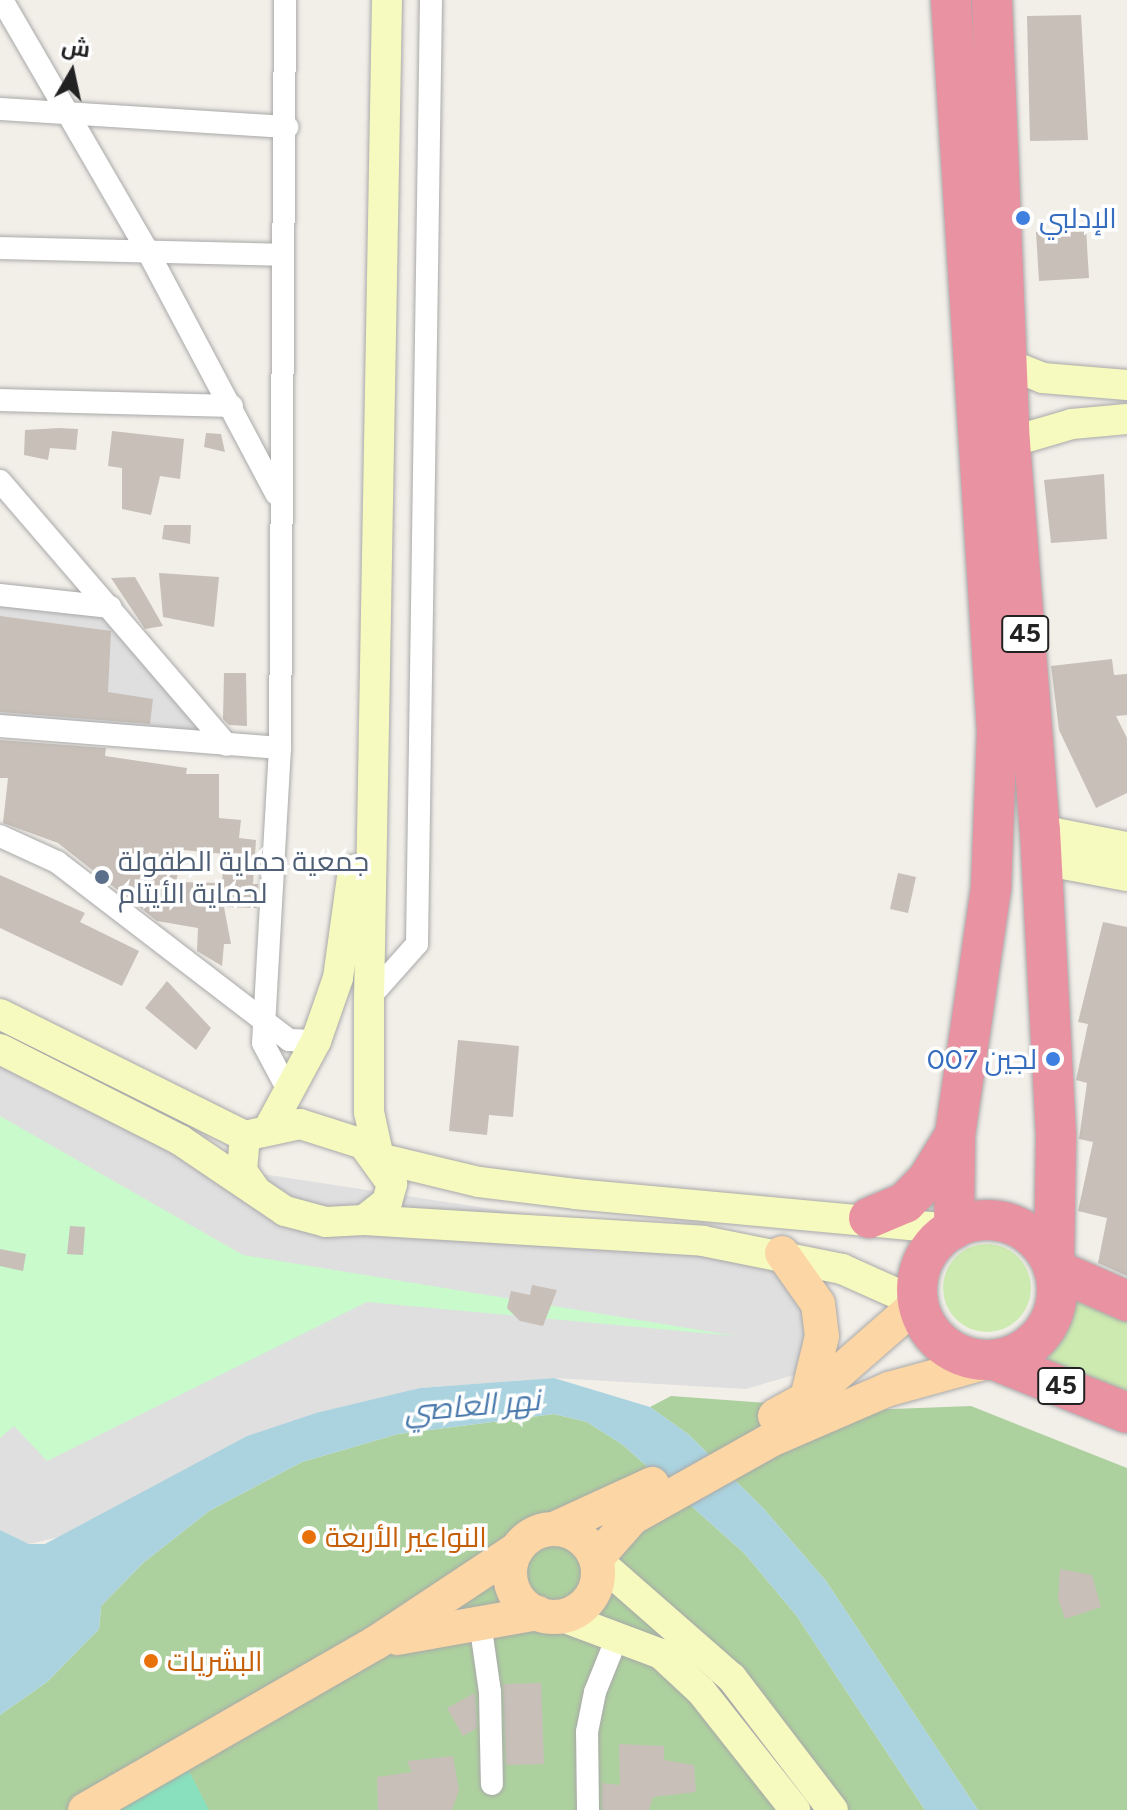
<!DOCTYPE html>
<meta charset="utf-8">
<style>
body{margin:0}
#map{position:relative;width:1127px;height:1810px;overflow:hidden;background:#f2efe9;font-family:Figtree,Cairo,sans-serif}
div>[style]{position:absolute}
.residential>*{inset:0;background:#e0dfdf}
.grass>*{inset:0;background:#cdebb0}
.round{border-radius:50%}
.forest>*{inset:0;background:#add19e}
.park>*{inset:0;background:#c8facc}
.pitch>*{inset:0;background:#88e0be}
.water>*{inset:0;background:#aad3df}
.building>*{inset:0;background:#c7bfb8}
.roads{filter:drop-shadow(0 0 2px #a9a9a9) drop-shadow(0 0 2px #a9a9a9)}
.street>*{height:22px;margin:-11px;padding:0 11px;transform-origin:11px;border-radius:11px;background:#fff}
.secondary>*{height:30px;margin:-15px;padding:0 15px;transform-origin:15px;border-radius:15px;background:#f7fabf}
.primary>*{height:34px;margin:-17px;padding:0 17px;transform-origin:17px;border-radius:17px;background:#fcd6a4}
.primary>.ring{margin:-17px;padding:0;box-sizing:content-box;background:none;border:34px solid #fcd6a4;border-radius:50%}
.highway>*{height:40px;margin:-20px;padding:0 20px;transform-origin:20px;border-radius:20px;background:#e892a2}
.highway>.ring{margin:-20px;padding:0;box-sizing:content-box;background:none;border:40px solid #e892a2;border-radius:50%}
.dots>*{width:22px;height:22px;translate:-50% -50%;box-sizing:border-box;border:4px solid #fff;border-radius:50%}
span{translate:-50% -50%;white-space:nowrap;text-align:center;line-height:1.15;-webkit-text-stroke:7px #fff;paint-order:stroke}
.shield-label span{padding:2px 6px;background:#fff;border:2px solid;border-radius:6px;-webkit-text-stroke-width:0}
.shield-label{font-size:26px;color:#222;font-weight:700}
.shop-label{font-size:28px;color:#366cbe}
.left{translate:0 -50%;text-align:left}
.right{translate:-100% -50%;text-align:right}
.service-label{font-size:28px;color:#4e5e75}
.food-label{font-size:28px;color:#c56008}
.water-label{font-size:30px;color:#4a7aab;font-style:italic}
.north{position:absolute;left:32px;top:32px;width:80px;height:80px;-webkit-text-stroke:6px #fff;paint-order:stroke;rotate:9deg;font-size:22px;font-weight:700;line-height:32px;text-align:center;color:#222}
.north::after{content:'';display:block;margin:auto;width:28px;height:36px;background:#222;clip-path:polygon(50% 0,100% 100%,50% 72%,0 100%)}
</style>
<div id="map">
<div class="residential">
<div style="clip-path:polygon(0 598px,101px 606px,227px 745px,0 726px)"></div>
<div style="clip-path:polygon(0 1050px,242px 1171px,782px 1253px,818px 1304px,818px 1368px,746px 1389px,554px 1378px,420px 1388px,247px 1436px,72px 1534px,29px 1544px,0 1530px)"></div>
</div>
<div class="grass">
<div class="round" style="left:943px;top:1244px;width:88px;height:88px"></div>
<div style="clip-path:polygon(1065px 1294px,1127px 1321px,1127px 1398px,1023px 1357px,1046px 1337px)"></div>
</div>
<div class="forest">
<div style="clip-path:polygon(671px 1396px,866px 1410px,971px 1406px,1127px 1468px,1127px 1810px,978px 1810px,826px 1581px,763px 1508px,688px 1434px,650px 1407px)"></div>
<div style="clip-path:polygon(554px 1414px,587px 1422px,623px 1445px,744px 1553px,796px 1615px,925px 1810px,0 1810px,0 1715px,47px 1682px,99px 1629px,101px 1606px,143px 1563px,209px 1511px,302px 1462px,398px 1434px)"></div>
</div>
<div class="park">
<div style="clip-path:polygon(0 1116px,243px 1255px,736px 1336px,367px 1302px,47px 1461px,14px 1426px,0 1438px)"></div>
</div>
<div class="pitch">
<div style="clip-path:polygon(188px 1769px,209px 1810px,120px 1810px)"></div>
</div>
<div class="water">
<div style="clip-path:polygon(554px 1378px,650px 1407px,688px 1434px,763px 1508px,826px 1581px,978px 1810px,925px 1810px,796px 1615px,744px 1553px,623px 1445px,587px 1422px,554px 1414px,398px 1434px,302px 1462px,209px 1511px,143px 1563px,101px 1606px,99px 1629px,47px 1682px,0 1715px,0 1530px,29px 1544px,45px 1544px,247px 1436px,316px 1413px,420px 1388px)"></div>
</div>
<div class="building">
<div style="clip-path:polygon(1081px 15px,1088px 140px,1030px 141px,1027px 16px)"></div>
<div style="clip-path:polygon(1086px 229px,1089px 278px,1039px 281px,1036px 232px)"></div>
<div style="clip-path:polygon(59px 428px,78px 429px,76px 450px,50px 448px,48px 460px,24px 455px,25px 430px)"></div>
<div style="clip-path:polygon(112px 431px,184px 439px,180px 479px,160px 476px,151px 515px,122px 509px,122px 468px,108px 466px)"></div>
<div style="clip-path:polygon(206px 433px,221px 434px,225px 452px,204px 447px)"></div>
<div style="clip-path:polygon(1104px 474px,1107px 539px,1051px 543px,1044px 480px)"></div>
<div style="clip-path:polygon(164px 525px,191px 525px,190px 544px,162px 539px)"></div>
<div style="clip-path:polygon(159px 573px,219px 577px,214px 627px,163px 617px)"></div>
<div style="clip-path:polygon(135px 577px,150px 603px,163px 626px,145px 629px,111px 578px)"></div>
<div style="clip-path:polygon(0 616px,111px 631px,108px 692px,153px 699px,150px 724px,0 712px)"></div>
<div style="clip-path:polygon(1112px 659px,1114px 675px,1127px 674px,1127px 715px,1116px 716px,1127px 738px,1127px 793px,1096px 808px,1059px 730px,1051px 666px)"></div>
<div style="clip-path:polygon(224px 673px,246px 673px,247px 726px,229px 725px,223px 719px)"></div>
<div style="clip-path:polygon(evenodd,0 740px,106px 748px,105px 756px,187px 768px,186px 774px,219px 774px,219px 818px,241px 820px,239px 838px,256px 840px,253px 884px,258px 884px,257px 908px,224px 907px,231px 944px,224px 944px,222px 966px,197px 951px,198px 928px,157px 921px,58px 843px,3px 823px,8px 778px,0 778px,0 740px,183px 850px,224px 854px,222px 883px,176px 882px,183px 850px)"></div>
<div style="clip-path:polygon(898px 873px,916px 877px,908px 913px,890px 909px)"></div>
<div style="clip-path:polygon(0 875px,85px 913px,80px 922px,139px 951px,122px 986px,0 928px)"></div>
<div style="clip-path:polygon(1103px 922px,1127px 927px,1127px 1276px,1098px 1263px,1107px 1218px,1078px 1211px,1093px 1142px,1079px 1139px,1087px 1083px,1076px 1080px,1088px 1024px,1078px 1022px)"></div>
<div style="clip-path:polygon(167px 981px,211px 1028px,196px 1050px,145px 1008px)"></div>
<div style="clip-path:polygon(458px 1040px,519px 1046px,513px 1117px,489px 1115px,487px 1135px,449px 1131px)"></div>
<div style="clip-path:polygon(70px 1226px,85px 1227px,83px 1255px,67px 1254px)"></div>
<div style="clip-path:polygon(0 1249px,26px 1254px,23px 1271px,0 1266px)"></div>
<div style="clip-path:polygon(532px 1285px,557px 1290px,543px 1326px,520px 1321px,507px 1308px,511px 1291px,530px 1295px)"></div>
<div style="clip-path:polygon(1060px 1569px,1092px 1575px,1101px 1607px,1065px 1619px,1058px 1599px)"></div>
<div style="clip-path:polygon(541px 1683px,544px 1764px,506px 1765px,503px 1684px)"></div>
<div style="clip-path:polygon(475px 1693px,477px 1728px,463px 1736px,447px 1708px)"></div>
<div style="clip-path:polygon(619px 1744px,664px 1746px,664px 1760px,694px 1765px,696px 1792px,653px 1797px,649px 1810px,602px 1810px,602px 1783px,620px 1785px)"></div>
<div style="clip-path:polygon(453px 1756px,459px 1790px,452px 1810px,378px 1810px,377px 1777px,412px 1772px,407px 1761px)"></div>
</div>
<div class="roads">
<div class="street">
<div style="left:2px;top:0;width:287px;rotate:59.9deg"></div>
<div style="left:146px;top:248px;width:278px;rotate:62.1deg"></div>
<div style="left:285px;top:0;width:748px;rotate:90.38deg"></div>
<div style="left:280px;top:748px;width:295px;rotate:93.3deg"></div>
<div style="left:263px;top:1043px;width:53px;rotate:62deg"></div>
<div style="left:0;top:109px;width:288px;rotate:3.6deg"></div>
<div style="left:0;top:248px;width:280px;rotate:1.4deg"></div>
<div style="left:0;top:400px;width:232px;rotate:1.5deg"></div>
<div style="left:0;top:481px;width:348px;rotate:49.3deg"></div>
<div style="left:0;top:595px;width:111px;rotate:6.2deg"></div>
<div style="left:0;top:726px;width:281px;rotate:4.5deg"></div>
<div style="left:0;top:836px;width:63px;rotate:24.5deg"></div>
<div style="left:57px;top:862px;width:292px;rotate:37.5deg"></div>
<div style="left:289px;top:1040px;width:27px;rotate:2deg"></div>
<div style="left:369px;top:998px;width:72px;rotate:-48.4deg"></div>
<div style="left:417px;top:944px;width:944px;rotate:-89.15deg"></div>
<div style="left:480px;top:1622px;width:71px;rotate:81.9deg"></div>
<div style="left:490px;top:1692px;width:92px;rotate:88.8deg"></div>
<div style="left:588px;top:1810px;width:78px;rotate:-90.7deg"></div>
<div style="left:587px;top:1732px;width:41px;rotate:-78.7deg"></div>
<div style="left:595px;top:1692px;width:61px;rotate:-68deg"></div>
</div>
<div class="secondary">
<div style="left:387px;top:0;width:998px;rotate:91.03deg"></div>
<div style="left:369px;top:998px;width:114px;rotate:90deg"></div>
<div style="left:369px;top:1112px;width:47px;rotate:77.7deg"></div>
<div style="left:379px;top:1158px;width:103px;rotate:13.5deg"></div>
<div style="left:479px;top:1182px;width:97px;rotate:7.1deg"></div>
<div style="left:575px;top:1194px;width:381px;rotate:5.3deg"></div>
<div style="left:990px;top:357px;width:57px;rotate:21.6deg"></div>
<div style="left:1043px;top:378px;width:84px;rotate:4.8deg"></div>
<div style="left:990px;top:448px;width:85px;rotate:-16.3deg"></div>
<div style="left:1072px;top:424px;width:55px;rotate:-5.2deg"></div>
<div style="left:1040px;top:830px;width:89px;rotate:11.1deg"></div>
<div style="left:1042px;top:860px;width:86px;rotate:10.7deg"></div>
<div style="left:0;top:1014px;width:274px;rotate:26.5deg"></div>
<div style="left:0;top:1049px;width:202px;rotate:26.8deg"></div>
<div style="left:180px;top:1140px;width:127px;rotate:34.1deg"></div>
<div style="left:285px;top:1211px;width:42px;rotate:15deg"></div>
<div style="left:326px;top:1222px;width:38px;rotate:-3deg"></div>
<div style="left:364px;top:1220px;width:29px;rotate:-38deg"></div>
<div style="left:387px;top:1202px;width:19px;rotate:-74deg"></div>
<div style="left:392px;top:1184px;width:49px;rotate:-125.9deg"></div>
<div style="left:363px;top:1144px;width:66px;rotate:-162.4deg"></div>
<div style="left:300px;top:1124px;width:56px;rotate:167.7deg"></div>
<div style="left:245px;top:1136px;width:35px;rotate:95deg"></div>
<div style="left:242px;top:1171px;width:24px;rotate:55deg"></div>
<div style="left:269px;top:1128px;width:99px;rotate:-61.6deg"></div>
<div style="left:316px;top:1041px;width:67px;rotate:-70.8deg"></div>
<div style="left:338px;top:978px;width:109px;rotate:-82.1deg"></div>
<div style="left:364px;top:1220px;width:340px;rotate:3.5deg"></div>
<div style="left:703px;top:1241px;width:142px;rotate:11.4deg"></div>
<div style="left:842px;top:1269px;width:83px;rotate:24.1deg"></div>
<div style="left:596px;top:1559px;width:181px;rotate:41.2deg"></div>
<div style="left:732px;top:1678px;width:166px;rotate:52.6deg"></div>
<div style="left:560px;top:1616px;width:108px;rotate:20.6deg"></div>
<div style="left:661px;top:1654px;width:54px;rotate:42.8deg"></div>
<div style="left:701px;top:1691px;width:152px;rotate:51.7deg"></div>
</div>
<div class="primary">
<div style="left:782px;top:1253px;width:62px;rotate:54.8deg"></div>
<div style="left:818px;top:1304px;width:32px;rotate:83deg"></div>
<div style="left:822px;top:1336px;width:64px;rotate:103.6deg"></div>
<div style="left:775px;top:1416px;width:43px;rotate:-28.9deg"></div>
<div style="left:813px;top:1395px;width:140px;rotate:-41.2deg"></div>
<div style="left:554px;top:1529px;width:108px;rotate:-24.7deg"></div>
<div class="ring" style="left:510px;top:1529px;width:54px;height:54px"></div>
<div style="left:596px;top:1559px;width:55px;rotate:-48.7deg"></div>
<div style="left:632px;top:1518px;width:159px;rotate:-29.3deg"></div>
<div style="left:771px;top:1440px;width:129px;rotate:-23.4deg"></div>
<div style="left:889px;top:1389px;width:109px;rotate:-15.4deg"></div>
<div style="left:397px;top:1638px;width:143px;rotate:-10.1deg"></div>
<div style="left:85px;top:1810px;width:337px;rotate:-29.9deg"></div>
<div style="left:377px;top:1642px;width:168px;rotate:-33.6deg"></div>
</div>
<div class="highway">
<div style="left:951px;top:0;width:732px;rotate:86.4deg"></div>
<div style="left:997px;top:731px;width:157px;rotate:92.2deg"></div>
<div style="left:991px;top:888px;width:250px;rotate:98.3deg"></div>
<div style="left:955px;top:1135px;width:94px;rotate:90.6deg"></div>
<div style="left:992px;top:0;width:443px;rotate:87.7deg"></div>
<div style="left:1010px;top:443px;width:388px;rotate:85.6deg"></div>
<div style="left:1040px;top:830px;width:307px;rotate:87deg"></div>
<div style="left:1056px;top:1137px;width:132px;rotate:90.9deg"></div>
<div style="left:1054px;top:1269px;width:80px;rotate:23.7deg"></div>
<div style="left:869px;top:1218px;width:39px;rotate:-23deg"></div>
<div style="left:905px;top:1203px;width:33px;rotate:-46deg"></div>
<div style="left:928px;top:1179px;width:52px;rotate:-58.5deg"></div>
<div class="ring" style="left:917px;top:1220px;width:100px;height:100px"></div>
<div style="left:994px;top:1360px;width:143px;rotate:21.7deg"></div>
</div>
</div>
<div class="dots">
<div style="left:1023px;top:218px;background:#3f7fe0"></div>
<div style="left:102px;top:877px;background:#5c6f8a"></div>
<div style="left:1053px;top:1059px;background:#3f7fe0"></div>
<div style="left:309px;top:1537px;background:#e8710a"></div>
<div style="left:151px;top:1661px;background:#e8710a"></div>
</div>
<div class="shield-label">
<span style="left:1025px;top:634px">45</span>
<span style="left:1061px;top:1386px">45</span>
</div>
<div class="shop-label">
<span class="left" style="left:1039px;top:218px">الإدلبي</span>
<span class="right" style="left:1037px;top:1059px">لجين 007</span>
</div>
<div class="service-label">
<span class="left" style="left:118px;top:877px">جمعية حماية الطفولة<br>لحماية الأيتام</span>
</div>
<div class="food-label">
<span class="left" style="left:325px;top:1537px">النواعير الأربعة</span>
<span class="left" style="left:167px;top:1661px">البشريات</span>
</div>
<div class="water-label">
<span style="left:472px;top:1406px;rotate:-5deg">نهر العاصي</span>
</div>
<div class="north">ش</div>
</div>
